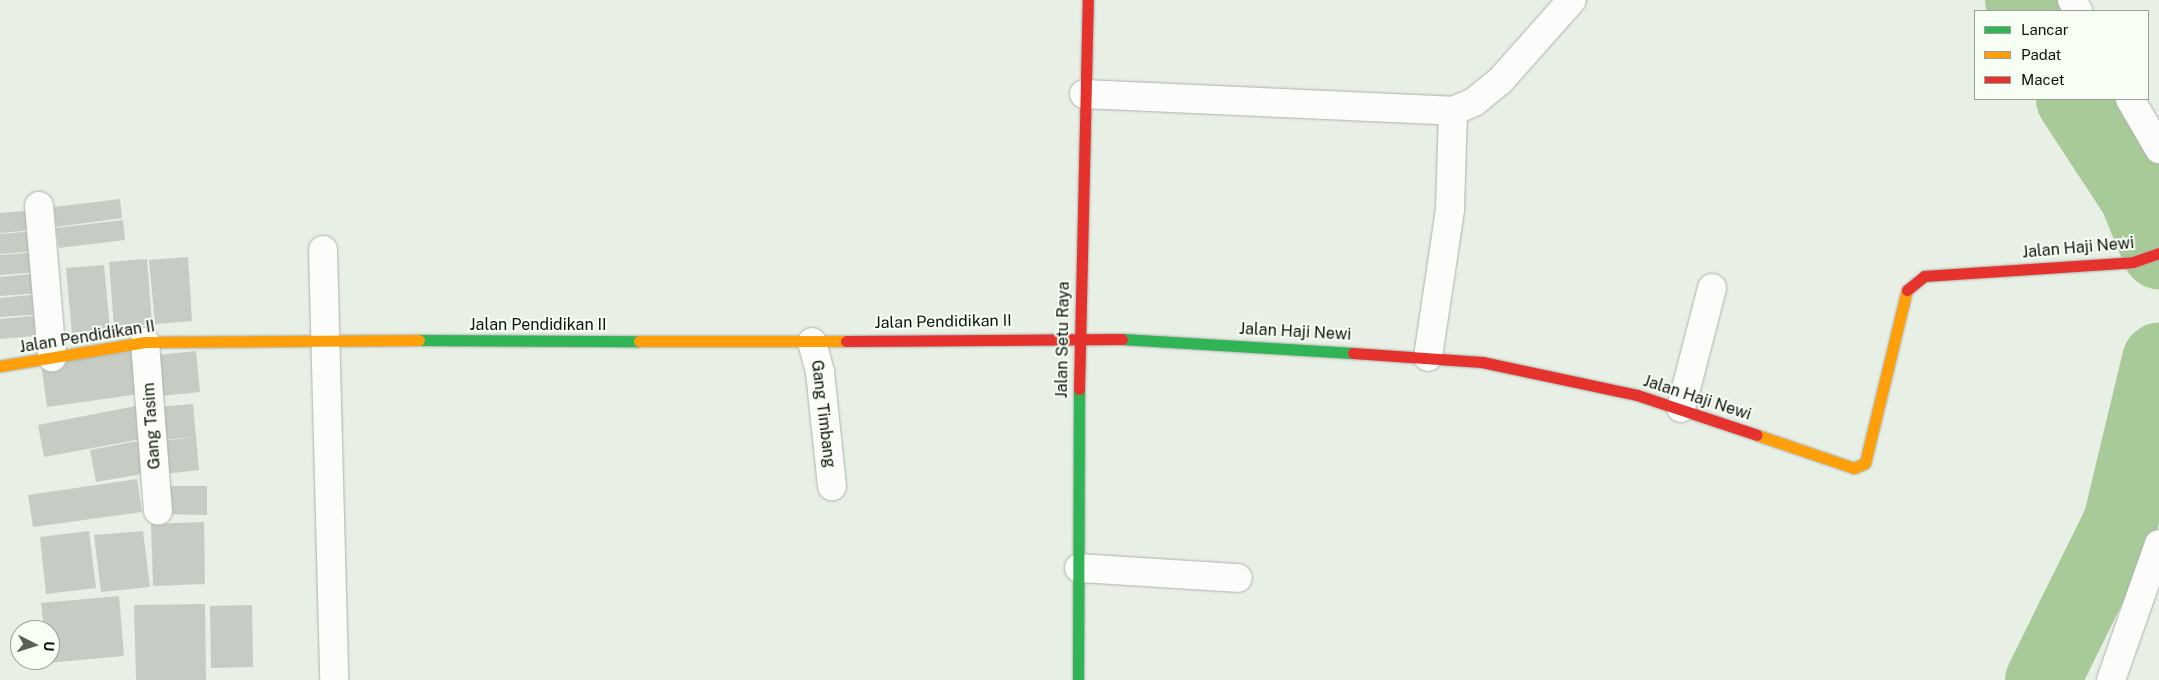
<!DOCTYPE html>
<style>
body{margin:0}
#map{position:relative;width:2159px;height:680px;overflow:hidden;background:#e8efe5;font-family:"Public Sans",sans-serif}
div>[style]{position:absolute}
.river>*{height:75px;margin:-37.5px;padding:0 37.5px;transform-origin:37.5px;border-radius:37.5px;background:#a8ca99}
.building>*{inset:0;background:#c6cbc4}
.roads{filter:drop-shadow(0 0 1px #adb2ab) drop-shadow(0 0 1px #adb2ab)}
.street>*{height:28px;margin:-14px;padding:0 14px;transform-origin:14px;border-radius:14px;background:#fcfdfb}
.fast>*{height:11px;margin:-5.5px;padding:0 5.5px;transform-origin:5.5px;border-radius:5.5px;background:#30b455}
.slow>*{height:11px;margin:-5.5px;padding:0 5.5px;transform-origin:5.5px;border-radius:5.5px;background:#ff9f0a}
.jam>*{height:11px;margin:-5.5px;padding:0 5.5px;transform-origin:5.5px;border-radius:5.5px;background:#e5322d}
span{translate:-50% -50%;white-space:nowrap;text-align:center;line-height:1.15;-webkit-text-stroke:4px #f7fef4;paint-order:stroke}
.street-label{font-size:16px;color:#0e120c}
.legend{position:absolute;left:1974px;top:10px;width:175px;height:90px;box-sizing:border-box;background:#f7fef4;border:1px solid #9aa097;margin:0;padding:6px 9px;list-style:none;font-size:15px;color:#0e120c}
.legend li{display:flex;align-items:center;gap:10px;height:25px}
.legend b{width:25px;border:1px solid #9aa097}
.north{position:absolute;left:10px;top:620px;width:50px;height:50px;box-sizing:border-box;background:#f7fef4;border:1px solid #9aa097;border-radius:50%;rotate:95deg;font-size:14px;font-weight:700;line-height:20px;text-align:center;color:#0e120c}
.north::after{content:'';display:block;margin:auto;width:18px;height:22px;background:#5a5f58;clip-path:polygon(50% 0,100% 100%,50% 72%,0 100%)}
</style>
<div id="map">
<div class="river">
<div style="left:2022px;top:0;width:11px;rotate:75deg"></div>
<div style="left:2073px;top:99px;width:115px;rotate:56.7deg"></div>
<div style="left:2136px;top:195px;width:61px;rotate:67.7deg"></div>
<div style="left:2042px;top:680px;width:176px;rotate:-63.7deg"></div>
<div style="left:2120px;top:522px;width:167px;rotate:-76.5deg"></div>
</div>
<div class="building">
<div style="clip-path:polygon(120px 199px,122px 218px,56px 227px,54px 207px)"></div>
<div style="clip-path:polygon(33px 210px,35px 230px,0 233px,0 213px)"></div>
<div style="clip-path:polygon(123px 220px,125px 240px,59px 248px,56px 228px)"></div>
<div style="clip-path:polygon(35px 231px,37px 251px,0 254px,0 234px)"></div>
<div style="clip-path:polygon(37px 252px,39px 272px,0 275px,0 255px)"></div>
<div style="clip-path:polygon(188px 257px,192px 321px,155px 324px,149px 260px)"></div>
<div style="clip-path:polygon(147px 259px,152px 324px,114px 327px,109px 262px)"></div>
<div style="clip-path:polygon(104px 265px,110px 329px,72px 333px,66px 268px)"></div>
<div style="clip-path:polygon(40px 273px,41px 293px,0 296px,0 277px)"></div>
<div style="clip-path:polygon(41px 294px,43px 314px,0 317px,0 298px)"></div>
<div style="clip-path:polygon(44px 315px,45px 335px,0 339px,0 319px)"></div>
<div style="clip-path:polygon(134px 351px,139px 394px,47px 407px,41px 363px)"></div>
<div style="clip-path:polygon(196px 351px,200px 392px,152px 397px,148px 356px)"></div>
<div style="clip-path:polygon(146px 404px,152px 437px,44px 457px,38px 425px)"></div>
<div style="clip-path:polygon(193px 404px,196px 437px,161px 440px,158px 407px)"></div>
<div style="clip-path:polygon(196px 437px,199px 470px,164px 474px,161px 441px)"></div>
<div style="clip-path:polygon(143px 440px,148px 473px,96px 482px,90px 450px)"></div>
<div style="clip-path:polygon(137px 479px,142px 512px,33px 527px,28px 495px)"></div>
<div style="clip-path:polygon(161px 486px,207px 486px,207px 515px,161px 514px)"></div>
<div style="clip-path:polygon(204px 522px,205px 584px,153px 586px,151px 524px)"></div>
<div style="clip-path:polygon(89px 531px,96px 588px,46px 594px,40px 537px)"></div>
<div style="clip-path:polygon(143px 531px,150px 587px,101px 592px,94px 535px)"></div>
<div style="clip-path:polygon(119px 596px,124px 656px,47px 663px,50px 660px,50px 630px,44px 630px,41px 603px)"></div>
<div style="clip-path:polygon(205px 604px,206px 680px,136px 680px,134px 605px)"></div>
<div style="clip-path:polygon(252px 605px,253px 667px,211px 668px,210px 606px)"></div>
</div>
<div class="roads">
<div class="street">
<div style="left:2072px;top:0;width:13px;rotate:61deg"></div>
<div style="left:1084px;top:94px;width:369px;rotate:2.6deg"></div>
<div style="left:1453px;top:111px;width:23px;rotate:-23deg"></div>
<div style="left:1474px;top:102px;width:33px;rotate:-39deg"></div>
<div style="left:1500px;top:81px;width:108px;rotate:-48.4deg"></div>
<div style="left:2130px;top:99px;width:58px;rotate:59.9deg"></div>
<div style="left:39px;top:206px;width:152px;rotate:85.1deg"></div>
<div style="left:323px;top:250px;width:430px;rotate:88.5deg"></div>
<div style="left:145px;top:342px;width:169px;rotate:85.6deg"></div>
<div style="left:812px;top:342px;width:31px;rotate:75deg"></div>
<div style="left:820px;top:372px;width:115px;rotate:84deg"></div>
<div style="left:1428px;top:357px;width:149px;rotate:-81.5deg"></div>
<div style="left:1450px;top:210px;width:99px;rotate:-88.3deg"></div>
<div style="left:1681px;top:408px;width:124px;rotate:-75.5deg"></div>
<div style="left:1079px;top:568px;width:159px;rotate:3.6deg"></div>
<div style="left:2111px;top:680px;width:144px;rotate:-70.6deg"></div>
</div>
<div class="fast">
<div style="left:1122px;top:339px;width:231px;rotate:3.5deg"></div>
<div style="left:419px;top:340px;width:220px;rotate:0.3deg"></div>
<div style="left:1078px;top:680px;width:291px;rotate:-89.8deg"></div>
</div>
<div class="slow">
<div style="left:639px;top:341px;width:207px"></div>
<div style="left:0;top:366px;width:147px;rotate:-9.4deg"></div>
<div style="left:145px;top:342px;width:274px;rotate:-0.4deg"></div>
<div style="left:1757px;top:435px;width:102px;rotate:18.8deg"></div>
<div style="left:1854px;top:468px;width:12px;rotate:-24deg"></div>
<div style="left:1865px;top:463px;width:178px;rotate:-76.4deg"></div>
</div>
<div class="jam">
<div style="left:1907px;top:290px;width:22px;rotate:-39deg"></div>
<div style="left:1924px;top:276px;width:209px;rotate:-3.8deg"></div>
<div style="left:2133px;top:262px;width:28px;rotate:-19deg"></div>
<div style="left:846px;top:341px;width:276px;rotate:-0.4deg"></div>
<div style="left:1353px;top:353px;width:129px;rotate:4deg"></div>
<div style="left:1482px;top:362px;width:158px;rotate:12deg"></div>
<div style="left:1637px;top:395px;width:126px;rotate:18.4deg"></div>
<div style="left:1079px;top:389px;width:389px;rotate:-88.7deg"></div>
</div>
</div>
<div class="street-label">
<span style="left:2078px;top:248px;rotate:-5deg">Jalan Haji Newi</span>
<span style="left:943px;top:322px;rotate:-1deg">Jalan Pendidikan II</span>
<span style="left:538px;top:325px">Jalan Pendidikan II</span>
<span style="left:1295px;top:332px;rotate:3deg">Jalan Haji Newi</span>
<span style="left:87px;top:337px;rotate:-9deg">Jalan Pendidikan II</span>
<span style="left:1063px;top:340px;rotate:-89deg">Jalan Setu Raya</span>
<span style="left:1697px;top:398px;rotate:18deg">Jalan Haji Newi</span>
<span style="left:823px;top:414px;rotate:83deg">Gang Timbang</span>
<span style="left:152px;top:426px;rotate:-94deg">Gang Tasim</span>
</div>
<ul class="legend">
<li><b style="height:6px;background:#30b455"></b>Lancar</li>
<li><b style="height:6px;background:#ff9f0a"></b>Padat</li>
<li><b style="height:6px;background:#e5322d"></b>Macet</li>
</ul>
<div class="north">U</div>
</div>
